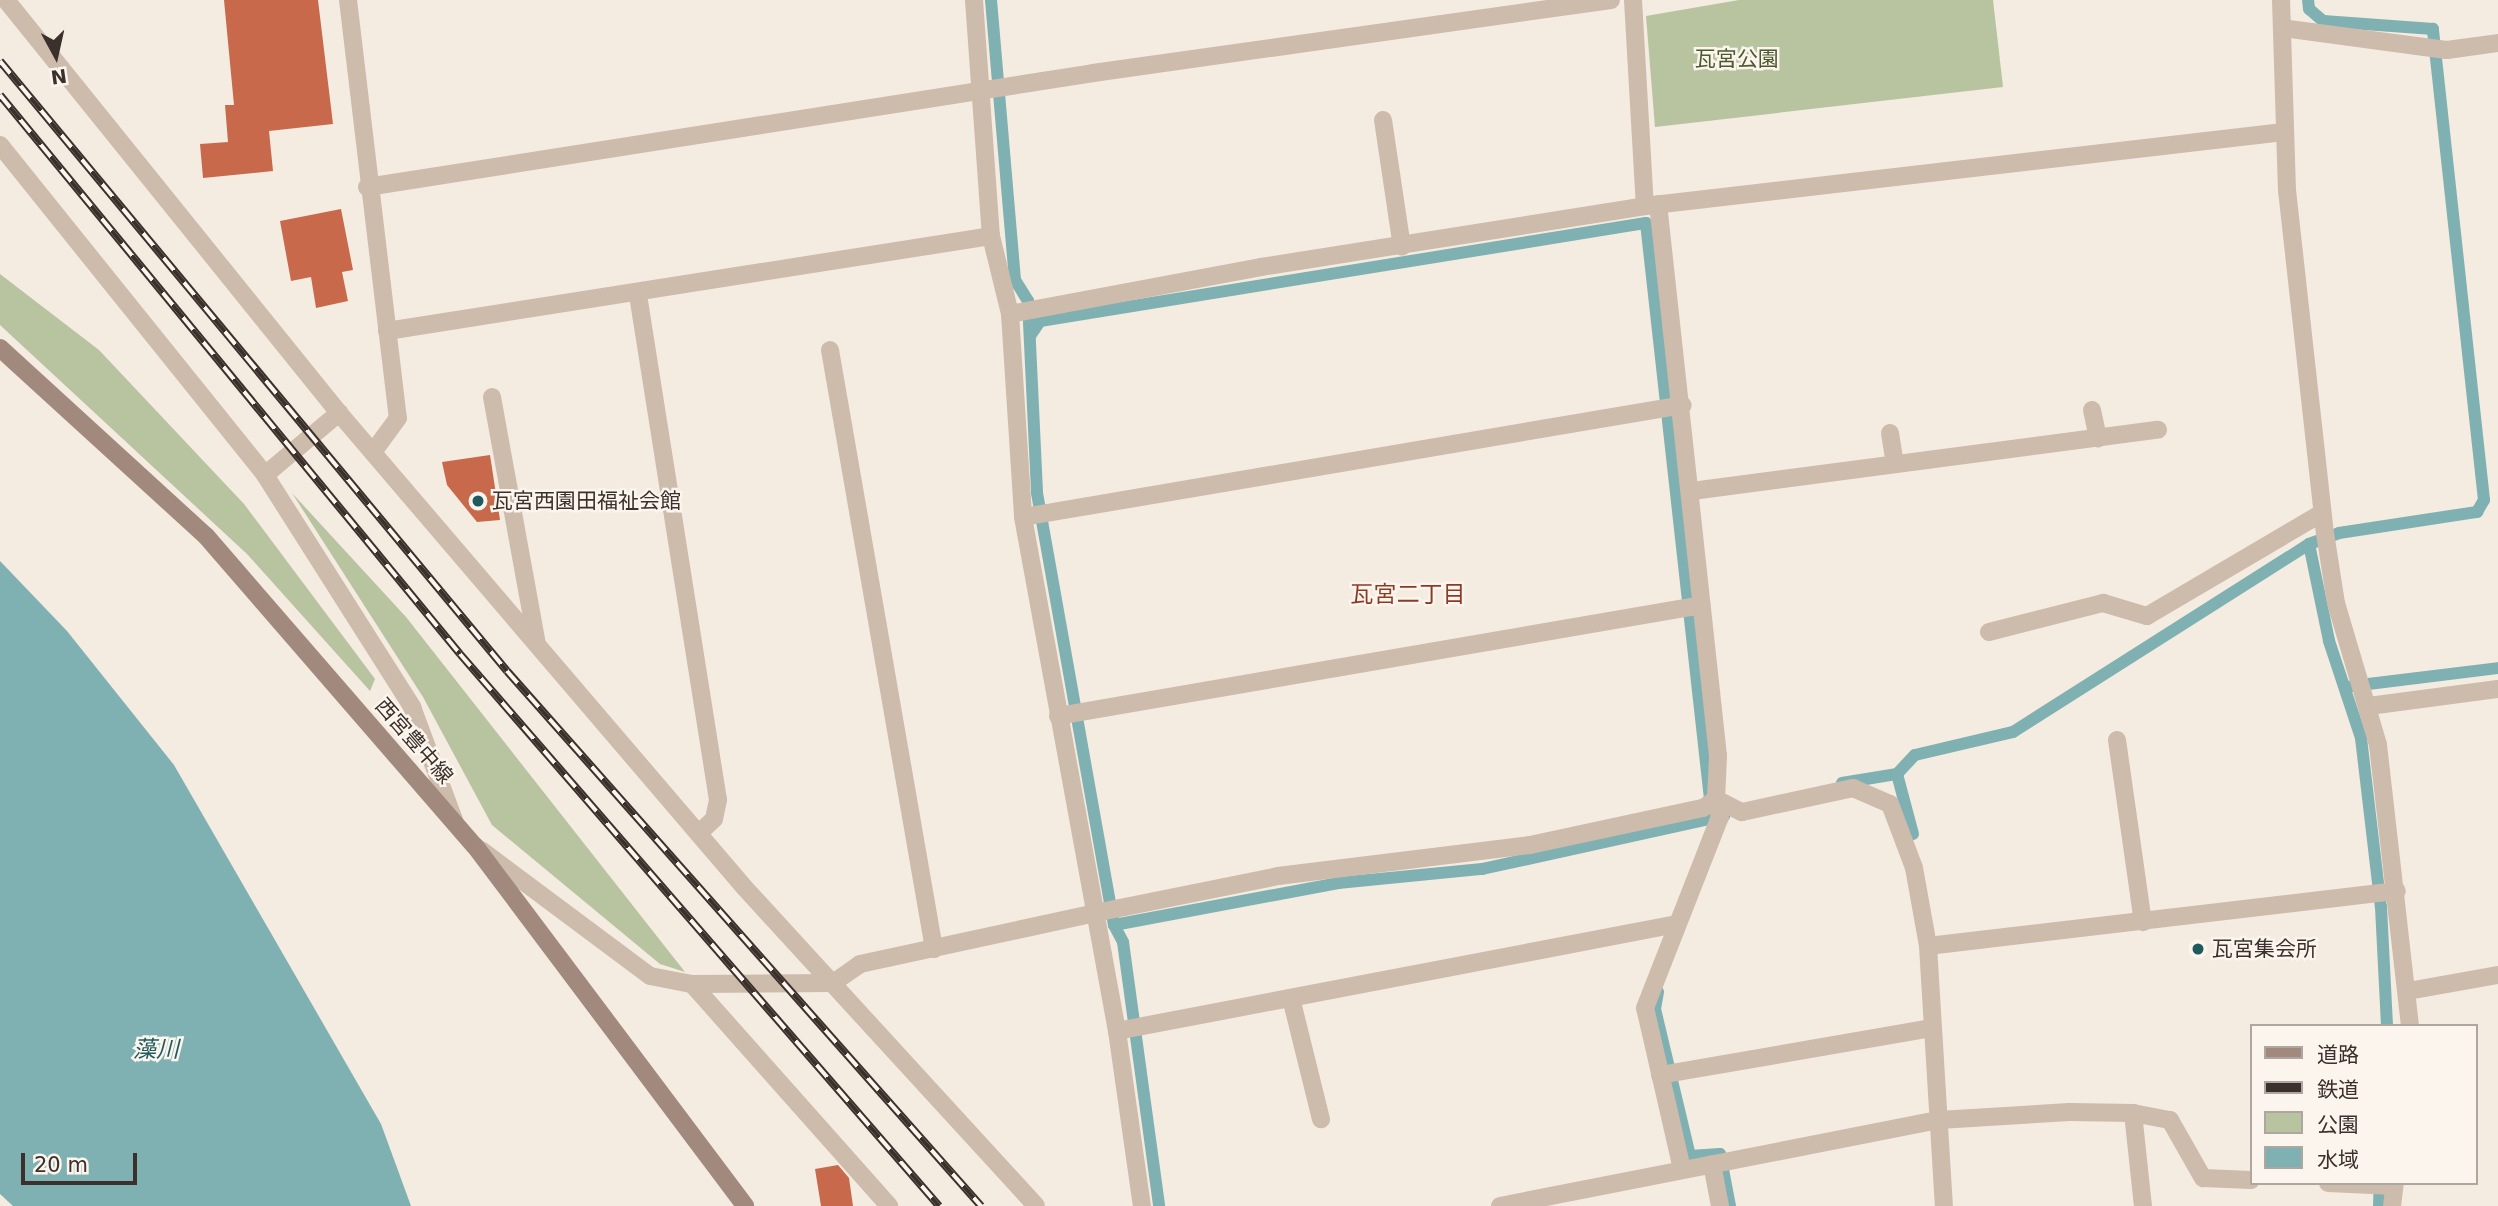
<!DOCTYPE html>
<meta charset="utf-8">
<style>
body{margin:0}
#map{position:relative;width:2498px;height:1206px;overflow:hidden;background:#f4ebe1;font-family:"DejaVu Sans","Noto Sans JP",sans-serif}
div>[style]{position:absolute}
.green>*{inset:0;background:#b8c4a0}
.water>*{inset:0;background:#7fb0b2}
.stream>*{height:12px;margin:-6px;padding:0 6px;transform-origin:6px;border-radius:6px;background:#7fb0b2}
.building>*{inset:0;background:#c8694b}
.minor>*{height:18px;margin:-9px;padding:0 9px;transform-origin:9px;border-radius:9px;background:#cdbbac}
.secondary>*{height:18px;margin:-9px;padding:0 9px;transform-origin:9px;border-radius:9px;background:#a18a7d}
.rail>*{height:8px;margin-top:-4px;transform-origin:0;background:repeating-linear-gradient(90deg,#fbf5ee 0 16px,#3b302b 0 32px);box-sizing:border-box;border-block:2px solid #3b302b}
.dots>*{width:19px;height:19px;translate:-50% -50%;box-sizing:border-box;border:4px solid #fbf5ee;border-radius:50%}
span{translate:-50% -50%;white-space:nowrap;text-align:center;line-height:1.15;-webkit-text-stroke:5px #fbf5ee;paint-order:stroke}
.park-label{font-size:21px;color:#4a5a2e}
.poi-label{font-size:21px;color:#3b302b}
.left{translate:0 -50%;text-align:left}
.street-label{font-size:21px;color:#3b302b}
.neighbourhood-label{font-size:23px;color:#8c3b22}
.water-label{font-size:23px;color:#1f5a5e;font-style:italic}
.legend{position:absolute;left:2250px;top:1024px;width:228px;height:161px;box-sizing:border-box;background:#fbf5ee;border:2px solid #aea6a0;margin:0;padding:9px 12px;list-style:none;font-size:21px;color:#3b302b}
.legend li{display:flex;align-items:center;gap:14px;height:35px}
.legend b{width:35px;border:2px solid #aea6a0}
.north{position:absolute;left:21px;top:21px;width:70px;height:70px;-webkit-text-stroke:5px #fbf5ee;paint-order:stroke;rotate:172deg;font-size:19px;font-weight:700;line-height:28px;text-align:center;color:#3b302b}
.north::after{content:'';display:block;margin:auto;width:24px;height:32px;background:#3b302b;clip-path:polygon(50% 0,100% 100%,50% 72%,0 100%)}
.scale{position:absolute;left:21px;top:1153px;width:116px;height:32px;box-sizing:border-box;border:4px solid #3b302b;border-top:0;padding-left:9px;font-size:21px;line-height:24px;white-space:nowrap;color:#3b302b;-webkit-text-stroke:5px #fbf5ee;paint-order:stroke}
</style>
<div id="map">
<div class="green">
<div style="clip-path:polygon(1739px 0,1993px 0,2003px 87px,1655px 127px,1646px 16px)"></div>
<div style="clip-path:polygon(0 274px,99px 350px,244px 504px,375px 679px,370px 691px,247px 554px,0 325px)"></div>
<div style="clip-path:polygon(292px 493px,406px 617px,685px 972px,660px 964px,492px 825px,423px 697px)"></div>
</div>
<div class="water">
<div style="clip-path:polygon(0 561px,67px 631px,174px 765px,381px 1124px,411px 1206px,13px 1206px,0 1194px)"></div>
</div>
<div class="stream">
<div style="left:991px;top:0;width:281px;rotate:85.1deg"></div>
<div style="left:1015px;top:280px;width:25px;rotate:58deg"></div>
<div style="left:1028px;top:301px;width:192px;rotate:87.3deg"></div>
<div style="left:1037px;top:493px;width:439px;rotate:79.9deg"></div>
<div style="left:1114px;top:925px;width:19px;rotate:62deg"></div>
<div style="left:1123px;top:942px;width:266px;rotate:82.2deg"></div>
<div style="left:1030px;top:336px;width:18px;rotate:-56deg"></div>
<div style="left:1040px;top:321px;width:614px;rotate:-9.19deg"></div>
<div style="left:1646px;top:223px;width:589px;rotate:83.66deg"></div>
<div style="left:2309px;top:544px;width:99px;rotate:78.3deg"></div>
<div style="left:2329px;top:641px;width:102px;rotate:71.7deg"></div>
<div style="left:2361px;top:738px;width:170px;rotate:83.3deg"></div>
<div style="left:2381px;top:907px;width:119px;rotate:87.1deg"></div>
<div style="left:2352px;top:686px;width:147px;rotate:-7deg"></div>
<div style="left:1897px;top:774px;width:26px;rotate:-47deg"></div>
<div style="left:1915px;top:755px;width:101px;rotate:-13.2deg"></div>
<div style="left:2013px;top:732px;width:351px;rotate:-32.4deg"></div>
<div style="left:2309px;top:544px;width:32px;rotate:-20deg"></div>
<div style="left:2339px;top:533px;width:140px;rotate:-8.7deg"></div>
<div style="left:2477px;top:512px;width:14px;rotate:-60deg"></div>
<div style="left:2484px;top:500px;width:474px;rotate:-96.2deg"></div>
<div style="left:2433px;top:29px;width:110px;rotate:-175.8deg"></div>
<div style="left:2323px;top:21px;width:18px;rotate:-139deg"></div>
<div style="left:2309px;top:9px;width:9px;rotate:-96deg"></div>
<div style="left:1842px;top:783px;width:56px;rotate:-9.3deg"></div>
<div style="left:1897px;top:774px;width:62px;rotate:75.1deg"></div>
<div style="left:1114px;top:925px;width:228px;rotate:-10.6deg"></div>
<div style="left:1338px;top:883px;width:145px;rotate:-5.6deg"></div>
<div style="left:1482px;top:869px;width:248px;rotate:-12.4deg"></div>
<div style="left:1658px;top:992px;width:17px;rotate:100deg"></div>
<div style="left:1655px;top:1009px;width:151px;rotate:76.6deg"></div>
<div style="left:1690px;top:1156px;width:30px;rotate:-4deg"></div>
<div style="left:1720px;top:1154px;width:53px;rotate:79.1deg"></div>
<div style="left:2379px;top:1206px;width:23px;rotate:-88deg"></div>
</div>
<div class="building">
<div style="clip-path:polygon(224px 0,318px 0,333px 124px,269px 131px,273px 171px,203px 178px,200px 144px,228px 142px,225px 105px,234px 105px)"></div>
<div style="clip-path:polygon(341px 209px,353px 270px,342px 272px,348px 301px,316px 308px,311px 277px,291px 281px,280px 221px)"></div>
<div style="clip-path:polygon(490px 455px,500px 520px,477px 522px,447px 485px,442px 462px)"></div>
<div style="clip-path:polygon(838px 1165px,849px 1178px,853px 1206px,821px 1206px,815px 1169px)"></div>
</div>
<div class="minor">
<div style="left:6px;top:0;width:531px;rotate:51.12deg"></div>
<div style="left:339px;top:413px;width:623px;rotate:49.49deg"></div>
<div style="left:744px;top:887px;width:432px;rotate:47.5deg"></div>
<div style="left:348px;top:0;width:421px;rotate:83.2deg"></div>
<div style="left:398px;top:418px;width:42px;rotate:126.3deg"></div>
<div style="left:974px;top:0;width:237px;rotate:85.9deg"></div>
<div style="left:991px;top:236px;width:80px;rotate:76.3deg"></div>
<div style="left:1010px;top:314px;width:203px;rotate:86.3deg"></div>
<div style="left:1023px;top:517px;width:523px;rotate:79.64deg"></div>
<div style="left:1117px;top:1031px;width:177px;rotate:81.9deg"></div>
<div style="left:1633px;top:0;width:206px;rotate:86.7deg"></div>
<div style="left:2281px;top:0;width:190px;rotate:88.2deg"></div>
<div style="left:2287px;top:190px;width:345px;rotate:83.7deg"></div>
<div style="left:2325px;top:533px;width:71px;rotate:81.1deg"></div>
<div style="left:2336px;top:603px;width:148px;rotate:73.5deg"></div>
<div style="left:2378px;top:745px;width:283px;rotate:83.5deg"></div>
<div style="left:2282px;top:28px;width:166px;rotate:7.6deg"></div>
<div style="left:2447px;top:50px;width:51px;rotate:-7.8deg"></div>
<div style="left:1383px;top:120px;width:128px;rotate:81.5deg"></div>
<div style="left:0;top:145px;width:423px;rotate:51.2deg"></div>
<div style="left:265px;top:475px;width:275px;rotate:57.6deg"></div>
<div style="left:412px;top:707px;width:121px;rotate:69.6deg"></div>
<div style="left:367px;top:187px;width:735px;rotate:-8.92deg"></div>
<div style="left:1093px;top:73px;width:523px;rotate:-8.02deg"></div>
<div style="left:638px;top:295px;width:511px;rotate:81deg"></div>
<div style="left:718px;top:800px;width:19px;rotate:102deg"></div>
<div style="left:714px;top:819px;width:21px;rotate:137deg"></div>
<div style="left:1010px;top:314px;width:255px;rotate:-10.6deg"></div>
<div style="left:1261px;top:267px;width:389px;rotate:-9deg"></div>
<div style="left:1645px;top:206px;width:643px;rotate:-6.61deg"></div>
<div style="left:387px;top:331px;width:611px;rotate:-8.94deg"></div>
<div style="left:830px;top:350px;width:608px;rotate:80.15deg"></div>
<div style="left:492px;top:397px;width:251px;rotate:79.7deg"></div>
<div style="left:2092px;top:410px;width:29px;rotate:78deg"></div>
<div style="left:1890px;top:433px;width:31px;rotate:81deg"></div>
<div style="left:265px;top:475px;width:97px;rotate:-40deg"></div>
<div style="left:1692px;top:491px;width:470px;rotate:-7.5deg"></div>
<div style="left:1023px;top:517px;width:669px;rotate:-9.63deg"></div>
<div style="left:1989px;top:632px;width:118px;rotate:-14.3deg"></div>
<div style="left:2103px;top:603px;width:46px;rotate:16.5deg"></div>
<div style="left:2147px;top:616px;width:203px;rotate:-30.5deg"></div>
<div style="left:2369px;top:706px;width:130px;rotate:-7.5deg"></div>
<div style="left:1058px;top:716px;width:653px;rotate:-9.78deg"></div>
<div style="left:2117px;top:740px;width:184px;rotate:81.9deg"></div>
<div style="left:1716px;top:799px;width:29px;rotate:27deg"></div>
<div style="left:1742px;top:812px;width:114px;rotate:-12.2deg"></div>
<div style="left:1853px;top:788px;width:40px;rotate:23.4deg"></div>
<div style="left:1890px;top:804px;width:68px;rotate:69.4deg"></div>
<div style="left:1914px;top:868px;width:79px;rotate:79.8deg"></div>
<div style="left:1928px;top:946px;width:260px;rotate:86.5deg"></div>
<div style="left:481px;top:850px;width:211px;rotate:36.7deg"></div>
<div style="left:650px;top:976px;width:43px;rotate:10.8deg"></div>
<div style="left:692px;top:984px;width:141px;rotate:-0.4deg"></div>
<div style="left:833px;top:983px;width:33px;rotate:-35deg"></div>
<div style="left:860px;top:964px;width:240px;rotate:-12.2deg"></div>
<div style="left:1095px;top:913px;width:187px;rotate:-11.4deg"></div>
<div style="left:1278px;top:876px;width:254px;rotate:-7deg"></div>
<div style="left:1530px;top:845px;width:177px;rotate:-12.1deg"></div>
<div style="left:1703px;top:808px;width:16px;rotate:-35deg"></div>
<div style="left:1716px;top:799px;width:43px;rotate:-87.3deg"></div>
<div style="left:1718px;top:756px;width:555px;rotate:-96.2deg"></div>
<div style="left:1928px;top:946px;width:472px;rotate:-6.7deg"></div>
<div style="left:692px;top:984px;width:297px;rotate:48.4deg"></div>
<div style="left:2408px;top:991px;width:91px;rotate:-10.1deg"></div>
<div style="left:1291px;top:998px;width:125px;rotate:76.1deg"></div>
<div style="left:1117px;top:1031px;width:570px;rotate:-10.82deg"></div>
<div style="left:1660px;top:1075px;width:275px;rotate:-9.8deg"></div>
<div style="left:2133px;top:1113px;width:94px;rotate:83.9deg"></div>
<div style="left:1712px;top:1164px;width:43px;rotate:79.2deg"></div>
<div style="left:1682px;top:1169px;width:165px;rotate:-102.9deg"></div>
<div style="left:1645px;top:1008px;width:205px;rotate:-68.6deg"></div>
<div style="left:1720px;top:817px;width:18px;rotate:-103deg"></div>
<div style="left:2328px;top:1183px;width:66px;rotate:2.6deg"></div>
<div style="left:1500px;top:1206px;width:447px;rotate:-11.1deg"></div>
<div style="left:1939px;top:1120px;width:131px;rotate:-3.5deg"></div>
<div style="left:2070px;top:1112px;width:63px;rotate:0.9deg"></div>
<div style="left:2133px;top:1113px;width:38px;rotate:11deg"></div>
<div style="left:2170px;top:1120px;width:67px;rotate:60.4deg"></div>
<div style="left:2203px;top:1178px;width:48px;rotate:2.4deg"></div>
<div style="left:2392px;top:1206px;width:23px;rotate:-83deg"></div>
</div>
<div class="secondary">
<div style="left:0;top:348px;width:279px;rotate:42.4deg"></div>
<div style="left:206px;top:536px;width:410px;rotate:49.1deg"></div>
<div style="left:475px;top:846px;width:450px;rotate:53.1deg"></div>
</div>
<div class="rail">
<div style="left:0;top:61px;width:793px;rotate:50.27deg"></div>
<div style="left:507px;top:671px;width:715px;rotate:48.46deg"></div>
<div style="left:0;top:95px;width:724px;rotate:50.55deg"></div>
<div style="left:460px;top:654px;width:731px;rotate:49.05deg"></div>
</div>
<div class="dots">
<div style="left:478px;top:501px;background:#1f5a5e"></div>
<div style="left:2198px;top:949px;background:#1f5a5e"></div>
</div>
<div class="park-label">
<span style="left:1737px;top:59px">瓦宮公園</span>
</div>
<div class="poi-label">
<span class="left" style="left:492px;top:501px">瓦宮西園田福祉会館</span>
<span class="left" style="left:2212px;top:949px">瓦宮集会所</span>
</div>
<div class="street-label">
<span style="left:414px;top:741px;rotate:49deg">西宮豊中線</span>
</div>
<div class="neighbourhood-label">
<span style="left:1408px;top:594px">瓦宮二丁目</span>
</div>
<div class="water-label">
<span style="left:156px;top:1049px">藻川</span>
</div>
<ul class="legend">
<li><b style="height:9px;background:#a18a7d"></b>道路</li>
<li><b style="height:9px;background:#3b302b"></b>鉄道</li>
<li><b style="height:19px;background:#b8c4a0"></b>公園</li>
<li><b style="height:19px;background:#7fb0b2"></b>水域</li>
</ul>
<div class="north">N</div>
<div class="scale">20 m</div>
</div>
